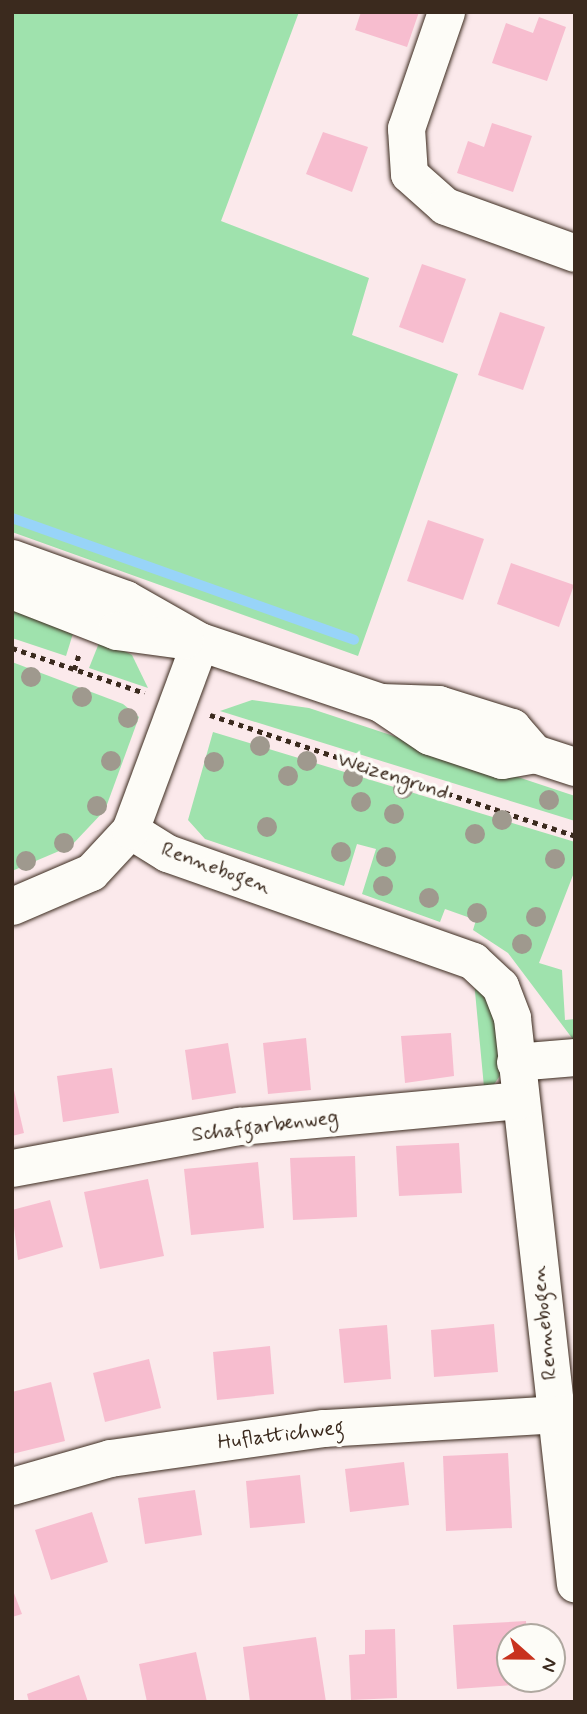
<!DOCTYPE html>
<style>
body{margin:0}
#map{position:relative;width:587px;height:1714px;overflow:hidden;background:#fbe9eb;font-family:Mynerve,sans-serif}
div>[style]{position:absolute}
.green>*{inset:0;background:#9fe2ad}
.stream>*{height:10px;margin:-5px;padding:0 5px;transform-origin:5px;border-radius:5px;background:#98d4f8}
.building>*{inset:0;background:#f7bdcf}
.path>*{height:4.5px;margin-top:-2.25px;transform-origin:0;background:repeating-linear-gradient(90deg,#3b2a1e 0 5px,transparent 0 10px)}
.roads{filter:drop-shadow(0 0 2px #3b2a1e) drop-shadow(0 0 2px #3b2a1e)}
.minor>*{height:37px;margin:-18.5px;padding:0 18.5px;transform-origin:18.5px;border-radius:18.5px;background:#fdfcf7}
.major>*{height:38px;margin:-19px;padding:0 19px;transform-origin:19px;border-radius:19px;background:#fdfcf7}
.trees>*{width:20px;height:20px;margin:-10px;border-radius:50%;background:#9f998e}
span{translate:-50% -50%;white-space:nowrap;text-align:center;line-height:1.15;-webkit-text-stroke:7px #fdfcf7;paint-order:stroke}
.street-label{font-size:21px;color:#3b2a1e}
.frame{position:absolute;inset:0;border:14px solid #3b2a1e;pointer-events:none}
.north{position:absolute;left:496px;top:1623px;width:70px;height:70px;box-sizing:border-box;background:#fdfcf7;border:2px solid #afa8a0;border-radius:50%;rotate:111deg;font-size:19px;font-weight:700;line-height:28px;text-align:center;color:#3b2a1e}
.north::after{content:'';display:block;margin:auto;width:24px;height:32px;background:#c8321e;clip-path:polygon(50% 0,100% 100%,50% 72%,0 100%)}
</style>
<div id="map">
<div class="green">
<div style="clip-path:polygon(12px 12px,299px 12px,221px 221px,369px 278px,352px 335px,458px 374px,358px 656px,12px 532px)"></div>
<div style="clip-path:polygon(12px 600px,75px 627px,66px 656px,12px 638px)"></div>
<div style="clip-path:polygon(101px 638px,132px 655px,148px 688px,89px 668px)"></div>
<div style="clip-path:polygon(12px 662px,123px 704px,139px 717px,105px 810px,71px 846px,12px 871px)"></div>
<div style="clip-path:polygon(252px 700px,309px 708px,575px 796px,575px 821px,220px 711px)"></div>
<div style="clip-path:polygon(213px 732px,575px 842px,575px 870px,539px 963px,562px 970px,565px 1020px,575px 1019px,575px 1042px,508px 953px,473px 930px,476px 920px,445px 909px,440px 922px,362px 894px,376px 849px,357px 844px,344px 886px,205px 839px,188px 820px)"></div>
<div style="clip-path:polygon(474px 981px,494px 1013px,501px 1074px,493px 1086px,484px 1087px)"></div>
</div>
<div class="stream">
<div style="left:12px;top:518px;width:363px;rotate:19.6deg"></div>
</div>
<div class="building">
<div style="clip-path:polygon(361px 12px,368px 14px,419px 12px,407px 47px,355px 30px)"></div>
<div style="clip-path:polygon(539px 17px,566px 27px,547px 81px,492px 63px,506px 23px,533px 33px)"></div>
<div style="clip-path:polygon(492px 123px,532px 136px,513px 192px,457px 173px,468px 141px,484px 147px)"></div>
<div style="clip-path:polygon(323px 132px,368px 147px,352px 192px,306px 174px)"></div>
<div style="clip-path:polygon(422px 264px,466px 279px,443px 343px,399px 327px)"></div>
<div style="clip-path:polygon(500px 312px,545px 327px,523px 390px,478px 375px)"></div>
<div style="clip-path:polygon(428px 520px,484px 539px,463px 600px,407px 581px)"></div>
<div style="clip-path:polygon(511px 563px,574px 585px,559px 627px,497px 604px)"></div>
<div style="clip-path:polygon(451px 1033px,454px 1076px,405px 1083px,401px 1036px)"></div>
<div style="clip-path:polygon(306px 1038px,311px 1090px,268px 1094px,263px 1043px)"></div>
<div style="clip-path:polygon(228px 1043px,236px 1093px,192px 1100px,185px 1050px)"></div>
<div style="clip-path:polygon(112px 1068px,119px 1113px,63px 1122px,57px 1076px)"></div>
<div style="clip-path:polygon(12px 1082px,24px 1133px,12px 1136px)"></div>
<div style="clip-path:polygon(459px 1143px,462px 1193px,399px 1196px,396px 1146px)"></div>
<div style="clip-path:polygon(355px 1156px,357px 1217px,293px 1220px,290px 1158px)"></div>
<div style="clip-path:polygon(258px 1162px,264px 1228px,191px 1235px,184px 1169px)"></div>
<div style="clip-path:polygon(148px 1179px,164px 1256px,100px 1269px,84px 1192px)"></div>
<div style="clip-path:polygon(50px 1200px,63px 1247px,18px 1260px,12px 1210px)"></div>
<div style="clip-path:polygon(494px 1324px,498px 1372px,434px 1377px,431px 1330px)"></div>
<div style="clip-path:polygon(387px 1325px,391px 1379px,344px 1383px,339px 1329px)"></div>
<div style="clip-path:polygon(270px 1346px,274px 1394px,217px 1400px,213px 1352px)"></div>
<div style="clip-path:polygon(149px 1359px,161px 1408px,105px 1422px,93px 1373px)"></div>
<div style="clip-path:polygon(51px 1382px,65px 1441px,12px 1454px,12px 1392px)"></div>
<div style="clip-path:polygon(508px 1453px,512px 1528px,446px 1531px,443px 1456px)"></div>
<div style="clip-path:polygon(404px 1462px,409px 1505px,350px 1512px,345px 1469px)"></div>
<div style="clip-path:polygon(300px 1475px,305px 1523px,250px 1528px,246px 1481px)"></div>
<div style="clip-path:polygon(195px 1490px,202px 1535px,145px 1544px,138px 1498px)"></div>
<div style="clip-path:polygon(92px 1512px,108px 1562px,51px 1580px,35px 1530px)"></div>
<div style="clip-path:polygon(12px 1588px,22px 1614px,12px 1617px)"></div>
<div style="clip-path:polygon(526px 1621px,527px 1637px,510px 1637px,510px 1679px,530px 1684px,457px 1689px,453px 1625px)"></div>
<div style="clip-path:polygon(395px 1629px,397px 1698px,351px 1700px,349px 1655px,365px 1654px,365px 1630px)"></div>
<div style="clip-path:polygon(316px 1637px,326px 1702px,250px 1702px,243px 1647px)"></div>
<div style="clip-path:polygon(196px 1652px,207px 1702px,147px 1702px,139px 1664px)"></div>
<div style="clip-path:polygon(79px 1675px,88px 1702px,29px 1702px,27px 1694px)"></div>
</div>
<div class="path">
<div style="left:12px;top:648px;width:140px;rotate:18.7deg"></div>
<div style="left:74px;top:670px;width:17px;rotate:-73deg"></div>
<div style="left:210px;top:715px;width:385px;rotate:18.3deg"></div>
</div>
<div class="roads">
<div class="minor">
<div style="left:446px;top:12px;width:123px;rotate:109deg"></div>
<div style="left:406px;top:128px;width:46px;rotate:86.3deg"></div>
<div style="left:409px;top:174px;width:48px;rotate:41.6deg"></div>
<div style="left:445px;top:206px;width:138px;rotate:19.9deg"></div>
<div style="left:130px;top:830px;width:44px;rotate:31.9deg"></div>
<div style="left:167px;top:853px;width:324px;rotate:19.4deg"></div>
<div style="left:473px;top:961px;width:37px;rotate:43deg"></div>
<div style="left:500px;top:986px;width:34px;rotate:69deg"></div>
<div style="left:512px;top:1018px;width:569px;rotate:83.65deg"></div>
<div style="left:12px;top:906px;width:86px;rotate:-23.3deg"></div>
<div style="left:91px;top:872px;width:57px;rotate:-47.1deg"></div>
<div style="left:130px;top:830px;width:201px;rotate:-69.6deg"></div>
<div style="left:515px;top:1062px;width:60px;rotate:-4.8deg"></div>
<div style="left:12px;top:1168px;width:231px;rotate:-10.5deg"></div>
<div style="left:239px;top:1126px;width:281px;rotate:-5.3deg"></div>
<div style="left:12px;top:1486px;width:102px;rotate:-15.9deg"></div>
<div style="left:110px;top:1458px;width:216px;rotate:-8deg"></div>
<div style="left:324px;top:1428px;width:251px;rotate:-3.4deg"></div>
</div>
<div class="major">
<div style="left:12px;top:559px;width:121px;rotate:19.8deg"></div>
<div style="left:126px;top:600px;width:85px;rotate:29.6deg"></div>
<div style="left:200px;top:642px;width:191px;rotate:18.6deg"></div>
<div style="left:381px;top:703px;width:59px;rotate:34deg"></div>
<div style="left:430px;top:736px;width:76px;rotate:18.4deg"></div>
<div style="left:502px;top:760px;width:34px;rotate:-10deg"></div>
<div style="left:535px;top:754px;width:42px;rotate:18deg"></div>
<div style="left:12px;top:590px;width:113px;rotate:21.3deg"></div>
<div style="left:117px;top:631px;width:68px;rotate:7.7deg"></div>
<div style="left:381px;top:703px;width:58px;rotate:2deg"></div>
<div style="left:439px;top:705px;width:77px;rotate:17.5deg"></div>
<div style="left:512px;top:728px;width:35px;rotate:49deg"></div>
</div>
</div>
<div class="trees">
<div style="left:31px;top:677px"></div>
<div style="left:82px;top:697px"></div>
<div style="left:128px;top:718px"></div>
<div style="left:260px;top:746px"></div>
<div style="left:111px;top:761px"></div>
<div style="left:307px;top:761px"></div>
<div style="left:214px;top:762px"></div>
<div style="left:288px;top:776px"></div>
<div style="left:353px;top:777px"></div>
<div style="left:403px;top:789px"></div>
<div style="left:549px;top:800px"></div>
<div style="left:361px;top:802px"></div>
<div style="left:97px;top:806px"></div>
<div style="left:394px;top:814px"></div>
<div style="left:502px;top:820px"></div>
<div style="left:267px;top:827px"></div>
<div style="left:475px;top:834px"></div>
<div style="left:64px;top:843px"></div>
<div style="left:341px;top:852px"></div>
<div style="left:386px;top:857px"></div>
<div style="left:555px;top:859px"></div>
<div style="left:26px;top:861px"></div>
<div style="left:383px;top:886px"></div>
<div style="left:429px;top:898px"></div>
<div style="left:477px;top:913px"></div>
<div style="left:536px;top:917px"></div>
<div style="left:522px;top:944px"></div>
</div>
<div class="street-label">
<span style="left:393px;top:776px;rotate:18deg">Weizengrund</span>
<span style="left:216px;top:868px;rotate:20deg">Rennebogen</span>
<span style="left:265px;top:1126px;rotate:-7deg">Schafgarbenweg</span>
<span style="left:544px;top:1323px;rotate:-96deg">Rennebogen</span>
<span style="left:281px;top:1435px;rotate:-7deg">Huflattichweg</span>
</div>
<div class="frame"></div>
<div class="north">N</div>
</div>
